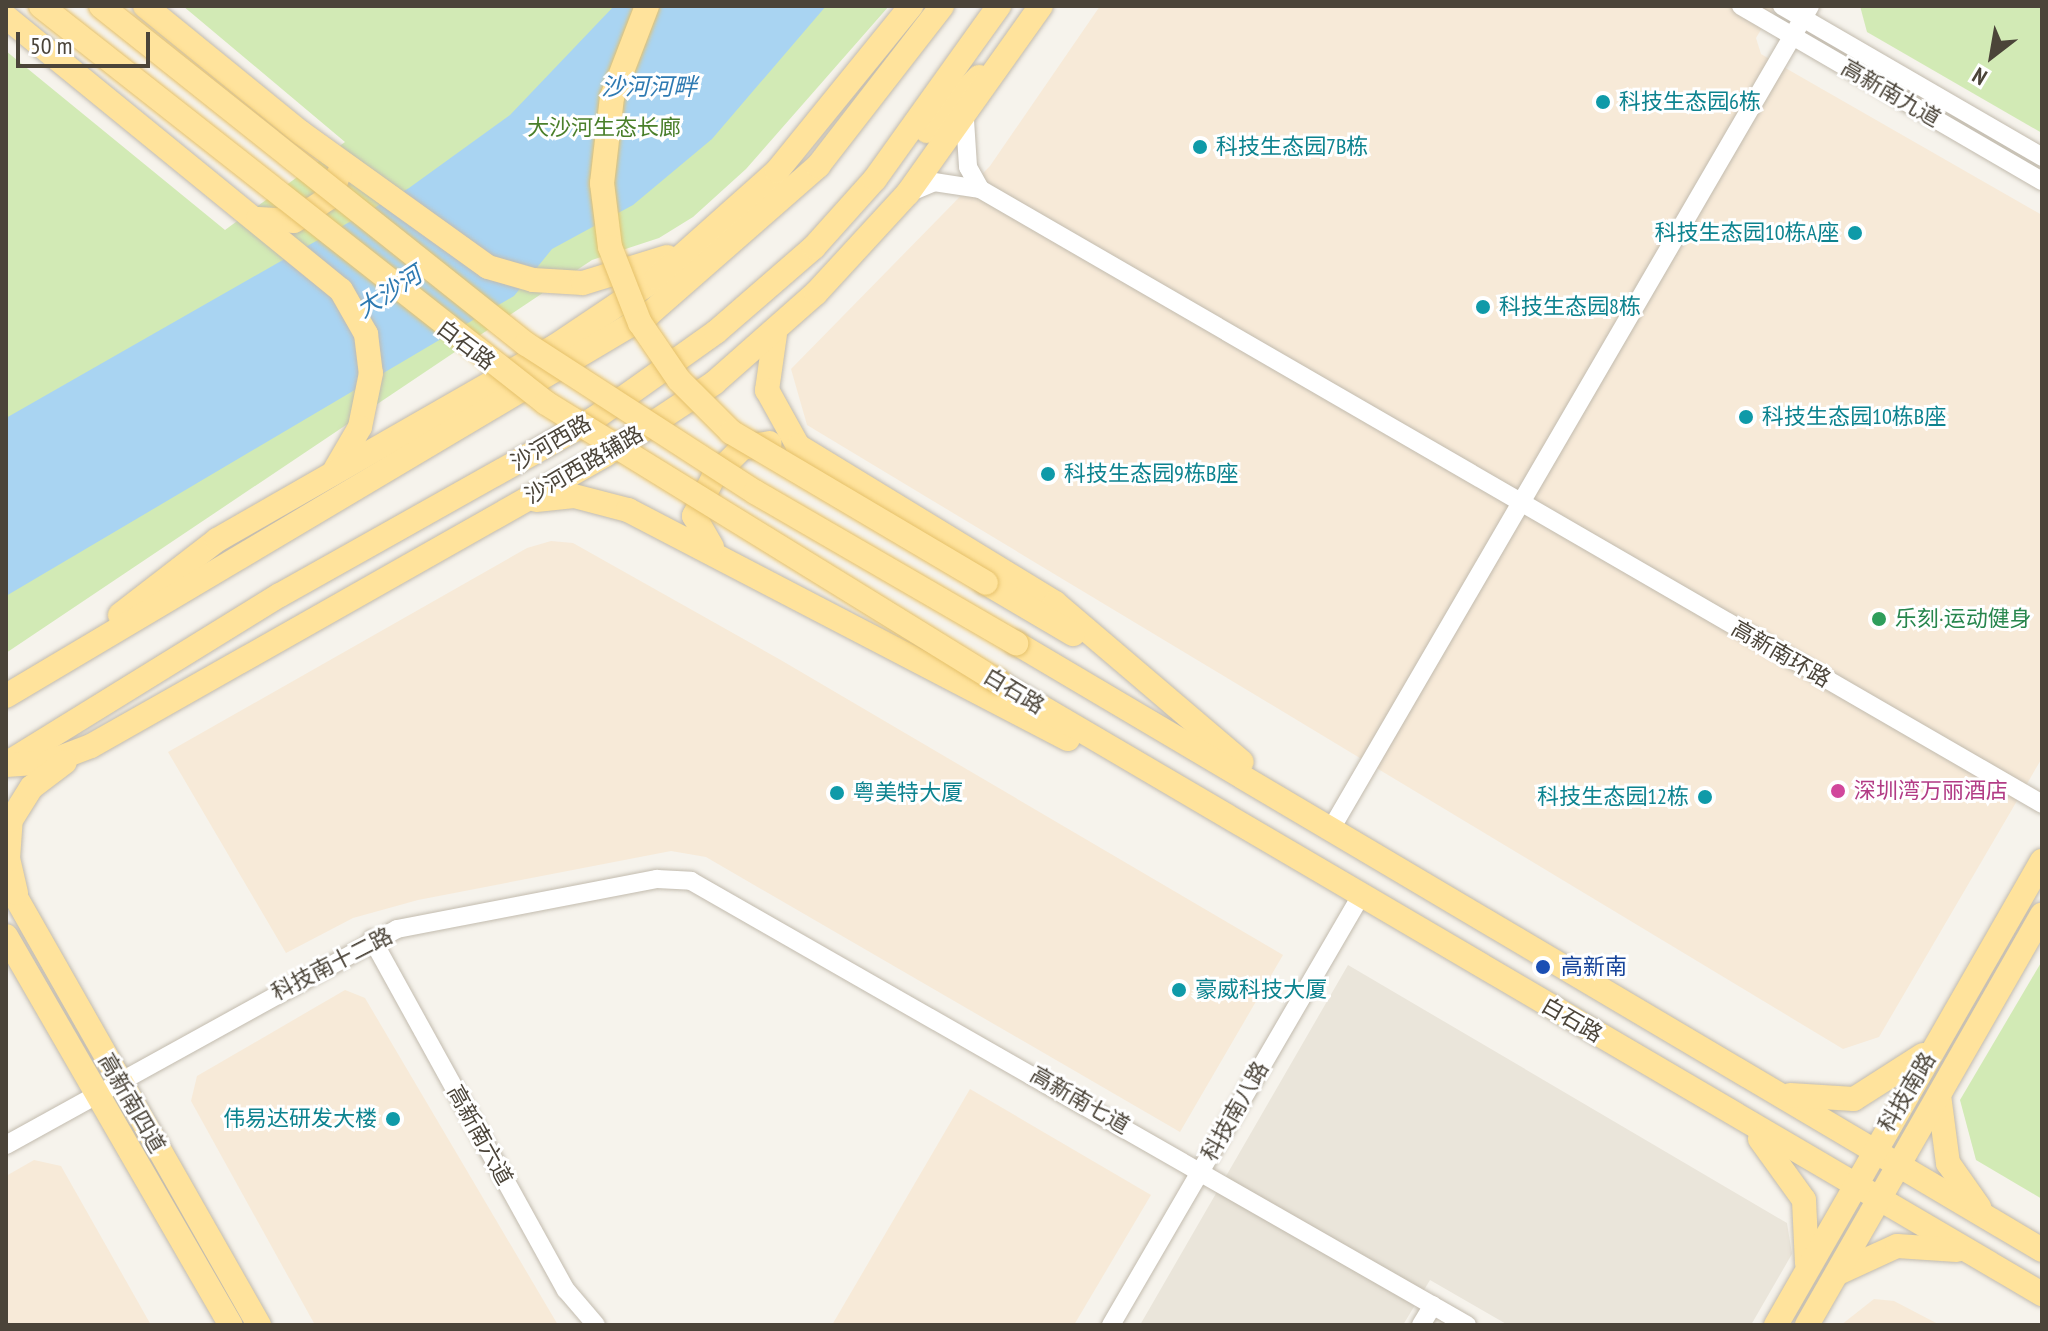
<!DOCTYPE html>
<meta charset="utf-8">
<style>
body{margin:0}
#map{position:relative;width:2048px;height:1331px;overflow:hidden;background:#f6f3ec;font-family:"PT Sans Narrow","Noto Sans SC",sans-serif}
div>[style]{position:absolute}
.residential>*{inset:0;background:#eae5da}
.commercial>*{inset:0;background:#f7ead8}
.green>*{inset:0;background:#d2eab5}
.water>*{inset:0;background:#a9d4f2}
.roads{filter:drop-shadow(0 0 2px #c2bbae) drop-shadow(0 0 2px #c2bbae)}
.minor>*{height:18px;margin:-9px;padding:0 9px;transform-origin:9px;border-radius:9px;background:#fff}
.major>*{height:24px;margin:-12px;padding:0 12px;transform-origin:12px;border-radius:12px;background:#ffe39c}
.bridges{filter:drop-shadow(0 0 2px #e6c16a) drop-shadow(0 0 2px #e6c16a)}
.major-bridge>*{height:24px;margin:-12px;padding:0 12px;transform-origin:12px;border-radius:12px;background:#ffe39c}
.dots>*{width:22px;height:22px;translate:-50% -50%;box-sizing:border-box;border:4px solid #fff;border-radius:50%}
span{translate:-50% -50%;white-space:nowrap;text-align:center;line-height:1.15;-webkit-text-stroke:6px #fff;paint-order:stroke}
.street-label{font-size:22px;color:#4b4439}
.culture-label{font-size:22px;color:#0d838f}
.left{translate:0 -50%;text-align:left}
.right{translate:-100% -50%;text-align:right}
.park-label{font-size:22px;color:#4a7f2a}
.leisure-label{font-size:22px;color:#27864d}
.hotel-label{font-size:22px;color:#b23c85}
.transit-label{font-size:22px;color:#164399}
.water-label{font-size:24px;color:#2e7ab2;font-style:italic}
.frame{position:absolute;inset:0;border:8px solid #4b4439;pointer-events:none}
.north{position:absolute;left:1952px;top:16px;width:80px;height:80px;-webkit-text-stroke:6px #fff;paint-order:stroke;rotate:211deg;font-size:22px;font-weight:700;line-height:32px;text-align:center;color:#4b4439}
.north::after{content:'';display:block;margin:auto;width:28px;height:36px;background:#4b4439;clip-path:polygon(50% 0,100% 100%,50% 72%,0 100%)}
.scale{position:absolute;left:16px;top:32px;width:134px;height:36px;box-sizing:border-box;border:4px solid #4b4439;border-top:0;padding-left:10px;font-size:24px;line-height:28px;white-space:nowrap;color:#4b4439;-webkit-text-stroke:6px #fff;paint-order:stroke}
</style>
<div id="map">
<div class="residential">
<div style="clip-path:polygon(1348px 965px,1787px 1223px,1792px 1254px,1751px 1325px,1508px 1325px,1430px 1280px,1403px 1325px,1140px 1325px)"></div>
</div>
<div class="commercial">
<div style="clip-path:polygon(1100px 6px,1775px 6px,1756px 38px,1761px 54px,2042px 215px,2042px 758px,1879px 1037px,1843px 1049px,807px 425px,791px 369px,990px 166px)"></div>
<div style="clip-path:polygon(551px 541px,573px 543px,779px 659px,1283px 955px,1180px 1132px,706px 857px,671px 851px,418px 900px,353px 918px,286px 953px,168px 752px,527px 548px)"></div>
<div style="clip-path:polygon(345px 990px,365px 998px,558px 1325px,315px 1325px,191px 1101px,197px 1076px)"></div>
<div style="clip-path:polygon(970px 1089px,1151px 1195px,1074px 1325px,832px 1325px)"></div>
<div style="clip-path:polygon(34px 1160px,61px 1166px,151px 1325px,6px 1325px,6px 1176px)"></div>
<div style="clip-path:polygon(1874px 1299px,1894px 1301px,1940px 1325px,1841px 1325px)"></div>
</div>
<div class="green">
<div style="clip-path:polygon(183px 6px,889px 6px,746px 169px,693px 217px,659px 238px,592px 260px,6px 653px,6px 51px,225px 230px,345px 142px)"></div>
<div style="clip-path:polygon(1860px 6px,2042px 6px,2042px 133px,1867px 32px)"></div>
<div style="clip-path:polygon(2042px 961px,2042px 1199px,1976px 1160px,1960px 1100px)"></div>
</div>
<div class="water">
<div style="clip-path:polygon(614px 6px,826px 6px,712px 139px,633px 205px,552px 249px,514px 296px,6px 596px,6px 418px,409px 188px,510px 115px)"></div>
</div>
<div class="roads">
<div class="minor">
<div style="left:1741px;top:6px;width:348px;rotate:30.2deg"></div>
<div style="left:1782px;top:6px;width:301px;rotate:30.1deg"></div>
<div style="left:965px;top:120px;width:47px;rotate:86.3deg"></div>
<div style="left:968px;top:167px;width:25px;rotate:61deg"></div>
<div style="left:911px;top:192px;width:25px;rotate:-23deg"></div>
<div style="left:934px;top:182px;width:47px;rotate:8.7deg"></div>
<div style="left:980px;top:189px;width:1227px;rotate:30.07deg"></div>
<div style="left:1331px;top:829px;width:952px;rotate:-59.8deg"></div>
<div style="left:372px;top:939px;width:401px;rotate:61.1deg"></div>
<div style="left:566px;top:1290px;width:46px;rotate:49.4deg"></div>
<div style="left:6px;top:1145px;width:447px;rotate:-28.9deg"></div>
<div style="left:397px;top:929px;width:265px;rotate:-10.9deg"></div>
<div style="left:657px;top:879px;width:34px;rotate:3deg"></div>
<div style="left:691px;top:881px;width:894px;rotate:29.78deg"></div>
<div style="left:1111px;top:1325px;width:495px;rotate:-59.8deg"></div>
<div style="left:1421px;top:1325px;width:23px;rotate:-59deg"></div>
</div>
<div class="major">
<div style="left:145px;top:6px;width:200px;rotate:39.1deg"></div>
<div style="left:300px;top:132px;width:231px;rotate:35.7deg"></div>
<div style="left:488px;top:267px;width:47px;rotate:16.1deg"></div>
<div style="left:533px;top:280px;width:50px;rotate:3.4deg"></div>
<div style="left:583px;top:283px;width:88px;rotate:-17.2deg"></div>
<div style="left:6px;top:17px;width:432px;rotate:39.2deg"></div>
<div style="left:341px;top:290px;width:51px;rotate:60.4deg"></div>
<div style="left:366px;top:334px;width:39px;rotate:83deg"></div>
<div style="left:371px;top:373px;width:55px;rotate:101.5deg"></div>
<div style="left:360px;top:427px;width:48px;rotate:120.3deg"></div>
<div style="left:927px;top:131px;width:75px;rotate:-46.1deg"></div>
<div style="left:258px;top:219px;width:36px;rotate:3deg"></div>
<div style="left:294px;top:221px;width:43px;rotate:-33.7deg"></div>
<div style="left:330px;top:197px;width:26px;rotate:-69deg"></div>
<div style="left:775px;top:334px;width:57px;rotate:98.1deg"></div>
<div style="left:767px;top:390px;width:64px;rotate:61deg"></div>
<div style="left:798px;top:446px;width:301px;rotate:31.4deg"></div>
<div style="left:1055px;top:603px;width:245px;rotate:40.4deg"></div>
<div style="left:536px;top:500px;width:38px;rotate:-6deg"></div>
<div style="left:574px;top:496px;width:56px;rotate:14.5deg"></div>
<div style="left:628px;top:510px;width:496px;rotate:27.5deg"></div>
<div style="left:712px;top:547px;width:36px;rotate:-120deg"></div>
<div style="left:694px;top:516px;width:45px;rotate:-63.4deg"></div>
<div style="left:714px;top:476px;width:40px;rotate:-45deg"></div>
<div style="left:742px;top:448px;width:28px;rotate:-10deg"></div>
<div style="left:986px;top:583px;width:101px;rotate:30.4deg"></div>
<div style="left:120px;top:615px;width:123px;rotate:-37.7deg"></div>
<div style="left:217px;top:540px;width:388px;rotate:-29.8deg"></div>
<div style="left:554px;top:347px;width:124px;rotate:-33.8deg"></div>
<div style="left:657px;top:278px;width:161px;rotate:-41.7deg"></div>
<div style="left:777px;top:171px;width:213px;rotate:-50.9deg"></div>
<div style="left:1016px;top:643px;width:1192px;rotate:30.61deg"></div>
<div style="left:997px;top:681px;width:1212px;rotate:30.4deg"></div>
<div style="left:6px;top:696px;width:748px;rotate:-30.71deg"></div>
<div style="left:649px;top:314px;width:225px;rotate:-41.2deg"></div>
<div style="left:818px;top:166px;width:202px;rotate:-52.2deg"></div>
<div style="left:6px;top:764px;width:322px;rotate:-31.7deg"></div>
<div style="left:280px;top:595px;width:361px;rotate:-29.3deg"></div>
<div style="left:595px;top:418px;width:148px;rotate:-35.4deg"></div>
<div style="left:716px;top:332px;width:130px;rotate:-40.9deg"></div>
<div style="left:814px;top:247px;width:91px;rotate:-48.1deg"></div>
<div style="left:875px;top:179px;width:213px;rotate:-54.4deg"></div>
<div style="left:6px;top:765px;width:43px;rotate:-4deg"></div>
<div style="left:49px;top:762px;width:45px;rotate:-20.9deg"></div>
<div style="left:91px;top:746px;width:591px;rotate:-29.52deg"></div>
<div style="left:605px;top:455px;width:131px;rotate:-33.4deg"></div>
<div style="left:714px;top:383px;width:136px;rotate:-41.4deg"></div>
<div style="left:816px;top:293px;width:136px;rotate:-47.4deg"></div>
<div style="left:908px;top:193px;width:229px;rotate:-54.6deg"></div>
<div style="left:6px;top:880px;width:512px;rotate:60.38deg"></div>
<div style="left:16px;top:893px;width:35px;rotate:-103deg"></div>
<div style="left:8px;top:859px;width:39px;rotate:-86deg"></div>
<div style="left:11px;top:820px;width:39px;rotate:-58deg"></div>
<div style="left:32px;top:787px;width:41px;rotate:-37.1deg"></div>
<div style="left:6px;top:936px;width:449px;rotate:60deg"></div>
<div style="left:1790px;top:1095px;width:64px;rotate:3.6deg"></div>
<div style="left:1854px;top:1099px;width:82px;rotate:-32.5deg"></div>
<div style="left:1939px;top:1095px;width:69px;rotate:82.5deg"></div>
<div style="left:1948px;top:1163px;width:54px;rotate:54.8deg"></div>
<div style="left:1760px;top:1139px;width:75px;rotate:54.2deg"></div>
<div style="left:1804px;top:1200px;width:63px;rotate:87.3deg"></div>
<div style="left:1838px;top:1273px;width:65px;rotate:-24.6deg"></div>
<div style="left:1897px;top:1246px;width:60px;rotate:3.8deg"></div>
<div style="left:1776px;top:1325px;width:535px;rotate:-60.18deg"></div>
<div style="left:1807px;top:1325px;width:473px;rotate:-60.2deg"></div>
</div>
</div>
<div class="bridges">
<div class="major-bridge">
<div style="left:41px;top:6px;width:642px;rotate:38.17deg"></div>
<div style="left:546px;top:403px;width:530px;rotate:31.65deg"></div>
<div style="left:101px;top:6px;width:543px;rotate:38.5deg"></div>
<div style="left:526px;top:344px;width:273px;rotate:32.9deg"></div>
<div style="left:755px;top:492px;width:302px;rotate:30.1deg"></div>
<div style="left:647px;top:6px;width:97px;rotate:111deg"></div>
<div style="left:612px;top:97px;width:87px;rotate:96.6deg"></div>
<div style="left:602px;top:183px;width:64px;rotate:82.9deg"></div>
<div style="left:610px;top:247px;width:82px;rotate:68.5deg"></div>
<div style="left:640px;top:323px;width:69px;rotate:55.6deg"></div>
<div style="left:679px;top:380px;width:74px;rotate:45deg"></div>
<div style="left:731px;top:432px;width:296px;rotate:30.6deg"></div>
</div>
</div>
<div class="dots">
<div style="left:1603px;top:102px;background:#0f9aa8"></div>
<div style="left:1200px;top:147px;background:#0f9aa8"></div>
<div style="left:1855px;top:233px;background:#0f9aa8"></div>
<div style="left:1483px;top:307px;background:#0f9aa8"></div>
<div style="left:1746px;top:417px;background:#0f9aa8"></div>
<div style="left:1048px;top:474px;background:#0f9aa8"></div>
<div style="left:1879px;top:619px;background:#2e9e5b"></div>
<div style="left:1838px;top:791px;background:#d1479c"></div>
<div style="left:837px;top:793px;background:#0f9aa8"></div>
<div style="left:1705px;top:797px;background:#0f9aa8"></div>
<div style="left:1543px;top:967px;background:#1a4fb4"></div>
<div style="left:1179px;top:990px;background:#0f9aa8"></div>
<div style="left:393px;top:1119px;background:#0f9aa8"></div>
</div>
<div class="street-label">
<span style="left:1891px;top:93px;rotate:30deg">高新南九道</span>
<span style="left:466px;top:345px;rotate:37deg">白石路</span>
<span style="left:551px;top:443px;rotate:-30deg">沙河西路</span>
<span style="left:584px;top:465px;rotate:-30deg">沙河西路辅路</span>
<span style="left:1781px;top:654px;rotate:30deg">高新南环路</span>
<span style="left:1014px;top:691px;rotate:31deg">白石路</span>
<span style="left:332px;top:964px;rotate:-27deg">科技南十二路</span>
<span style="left:1572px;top:1020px;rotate:30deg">白石路</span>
<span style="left:1907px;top:1092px;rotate:-59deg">科技南路</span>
<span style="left:1080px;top:1100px;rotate:30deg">高新南七道</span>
<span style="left:132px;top:1103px;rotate:60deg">高新南四道</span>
<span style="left:1235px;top:1111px;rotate:-60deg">科技南八路</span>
<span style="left:480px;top:1135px;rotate:61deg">高新南六道</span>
</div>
<div class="culture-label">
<span class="left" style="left:1619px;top:102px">科技生态园6栋</span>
<span class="left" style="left:1216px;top:147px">科技生态园7B栋</span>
<span class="right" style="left:1839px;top:233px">科技生态园10栋A座</span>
<span class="left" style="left:1499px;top:307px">科技生态园8栋</span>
<span class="left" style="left:1762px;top:417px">科技生态园10栋B座</span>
<span class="left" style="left:1064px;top:474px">科技生态园9栋B座</span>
<span class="left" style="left:853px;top:793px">粤美特大厦</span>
<span class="right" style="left:1689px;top:797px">科技生态园12栋</span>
<span class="left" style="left:1195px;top:990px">豪威科技大厦</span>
<span class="right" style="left:377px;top:1119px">伟易达研发大楼</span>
</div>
<div class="park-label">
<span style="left:604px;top:128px">大沙河生态长廊</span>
</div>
<div class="leisure-label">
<span class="left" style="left:1895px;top:619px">乐刻·运动健身</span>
</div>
<div class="hotel-label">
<span class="left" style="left:1854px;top:791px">深圳湾万丽酒店</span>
</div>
<div class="transit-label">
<span class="left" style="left:1561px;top:967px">高新南</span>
</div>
<div class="water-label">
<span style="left:649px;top:87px">沙河河畔</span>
<span style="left:389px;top:292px;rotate:-33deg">大沙河</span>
</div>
<div class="frame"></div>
<div class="north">N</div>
<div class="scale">50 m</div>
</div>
